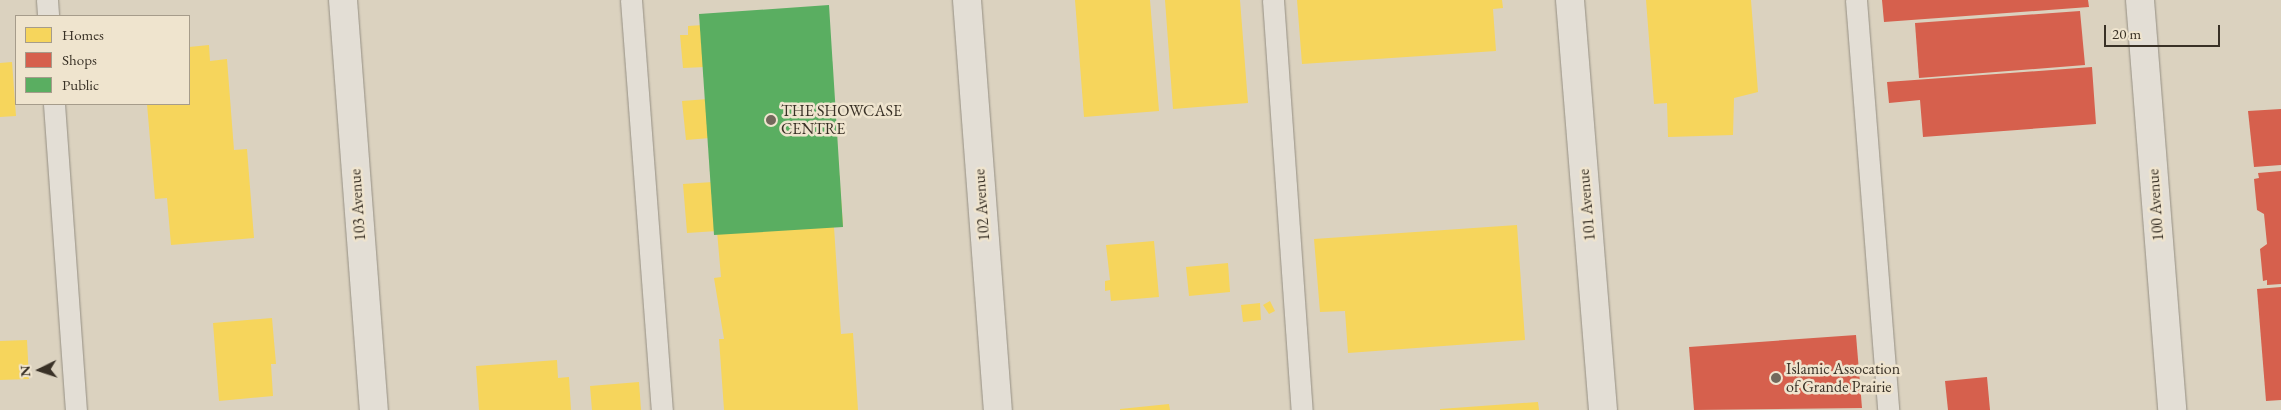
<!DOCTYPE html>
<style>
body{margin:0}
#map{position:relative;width:2281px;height:410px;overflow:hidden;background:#dbd2bf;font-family:"EB Garamond",serif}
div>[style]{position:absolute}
.homes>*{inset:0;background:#f6d55c}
.shops>*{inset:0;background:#d6604d}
.public>*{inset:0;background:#5aae61}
.roads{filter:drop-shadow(0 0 1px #958f83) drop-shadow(0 0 1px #958f83)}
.service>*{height:21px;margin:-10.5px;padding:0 10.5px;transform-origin:10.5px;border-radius:10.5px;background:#e3ded5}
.minor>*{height:28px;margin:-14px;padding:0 14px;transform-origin:14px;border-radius:14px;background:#e3ded5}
.tertiary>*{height:28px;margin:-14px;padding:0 14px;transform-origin:14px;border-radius:14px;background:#e3ded5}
.secondary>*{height:28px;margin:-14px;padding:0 14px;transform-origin:14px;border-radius:14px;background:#e3ded5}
.dots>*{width:14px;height:14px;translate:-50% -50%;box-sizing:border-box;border:2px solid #efe4ce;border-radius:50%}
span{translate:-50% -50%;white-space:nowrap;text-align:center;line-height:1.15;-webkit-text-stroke:5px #efe4ce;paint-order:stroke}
.poi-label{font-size:16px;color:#393126}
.left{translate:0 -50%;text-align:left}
.street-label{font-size:16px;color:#393126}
.legend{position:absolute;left:15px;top:15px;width:175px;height:90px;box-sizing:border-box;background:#efe4ce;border:1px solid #a69c8b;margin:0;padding:6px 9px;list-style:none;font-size:15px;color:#393126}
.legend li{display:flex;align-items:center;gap:10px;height:25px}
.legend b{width:25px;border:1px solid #a69c8b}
.north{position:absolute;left:15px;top:345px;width:50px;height:50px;-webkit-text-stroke:4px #efe4ce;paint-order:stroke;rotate:266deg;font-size:14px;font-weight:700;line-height:20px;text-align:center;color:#393126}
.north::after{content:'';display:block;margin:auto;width:18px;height:22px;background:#393126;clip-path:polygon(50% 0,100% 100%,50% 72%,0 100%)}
.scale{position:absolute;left:2104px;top:25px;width:116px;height:22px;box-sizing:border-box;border:2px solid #393126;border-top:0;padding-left:6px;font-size:15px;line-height:18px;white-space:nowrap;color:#393126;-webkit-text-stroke:4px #efe4ce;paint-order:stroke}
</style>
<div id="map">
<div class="homes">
<div style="clip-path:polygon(1075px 0,1150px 0,1159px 111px,1084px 117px)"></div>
<div style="clip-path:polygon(1165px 0,1240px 0,1248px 103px,1173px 109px)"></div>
<div style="clip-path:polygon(1297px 0,1502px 0,1503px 8px,1493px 9px,1496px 51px,1302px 64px)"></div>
<div style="clip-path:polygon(1646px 0,1751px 0,1758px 92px,1734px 98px,1733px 135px,1668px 137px,1667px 103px,1654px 104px)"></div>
<div style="clip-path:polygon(827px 8px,843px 226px,834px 227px,841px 334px,853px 333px,858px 410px,724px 410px,719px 339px,724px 339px,714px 278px,721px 277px,717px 231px,687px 233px,683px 184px,713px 182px,710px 138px,686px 140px,682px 101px,708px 99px,705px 67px,683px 68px,680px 35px,688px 35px,688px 26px,703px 25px,702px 17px)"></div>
<div style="clip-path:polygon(209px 45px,210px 61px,227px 59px,234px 150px,247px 149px,254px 238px,171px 245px,167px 198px,155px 199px,147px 104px,189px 104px,189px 47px)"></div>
<div style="clip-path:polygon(12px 62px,16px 116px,0 117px,0 63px)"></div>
<div style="clip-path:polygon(1517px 225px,1525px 340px,1348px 353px,1345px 311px,1320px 312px,1314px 239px)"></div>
<div style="clip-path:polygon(1154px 241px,1159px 297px,1111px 301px,1110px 290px,1105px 291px,1105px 281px,1110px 280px,1106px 245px)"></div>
<div style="clip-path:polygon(1228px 263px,1230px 292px,1189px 296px,1186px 267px)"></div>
<div style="clip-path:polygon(1270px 301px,1275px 311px,1269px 314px,1263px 305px)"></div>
<div style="clip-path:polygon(1260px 303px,1261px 320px,1243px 322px,1241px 305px)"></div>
<div style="clip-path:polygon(272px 318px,276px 364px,271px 364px,273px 396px,219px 401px,213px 323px)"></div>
<div style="clip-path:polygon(27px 340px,29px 379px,0 380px,0 341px)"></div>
<div style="clip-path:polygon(557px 360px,558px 378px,569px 377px,571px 410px,479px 410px,476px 366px)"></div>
<div style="clip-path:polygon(639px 382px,641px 410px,592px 410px,590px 386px)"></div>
<div style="clip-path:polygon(1538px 402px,1539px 410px,1440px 410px,1440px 409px)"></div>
<div style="clip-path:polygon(1169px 404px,1170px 410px,1120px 410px,1120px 409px)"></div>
</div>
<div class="shops">
<div style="clip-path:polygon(1882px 0,2088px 0,2089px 7px,1884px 22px)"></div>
<div style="clip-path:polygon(2080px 11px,2085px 65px,1919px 78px,1915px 23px)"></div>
<div style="clip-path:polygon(2092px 67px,2096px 124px,1923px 137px,1920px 100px,1889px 103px,1887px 82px)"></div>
<div style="clip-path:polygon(2281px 109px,2281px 165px,2254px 167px,2248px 111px)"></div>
<div style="clip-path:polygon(2281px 171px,2281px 284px,2267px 285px,2267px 280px,2263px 281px,2260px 249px,2267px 244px,2264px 214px,2257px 210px,2254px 179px,2259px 178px,2258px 173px)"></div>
<div style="clip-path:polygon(2281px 287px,2281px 400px,2266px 401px,2257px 289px)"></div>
<div style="clip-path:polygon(1856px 335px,1862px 408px,1694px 410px,1689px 347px)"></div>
<div style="clip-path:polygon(1987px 377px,1990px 410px,1948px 410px,1945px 381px)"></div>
</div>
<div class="public">
<div style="clip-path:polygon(829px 5px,843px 227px,714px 235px,699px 14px)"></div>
</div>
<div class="roads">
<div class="service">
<div style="left:47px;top:0;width:16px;rotate:86deg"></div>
<div style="left:631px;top:0;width:411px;rotate:85.7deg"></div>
<div style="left:1273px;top:0;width:411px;rotate:86deg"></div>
<div style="left:1856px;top:0;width:411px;rotate:85.5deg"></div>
<div style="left:54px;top:104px;width:307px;rotate:85.9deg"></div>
</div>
<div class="minor">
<div style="left:343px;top:0;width:411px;rotate:85.7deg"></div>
</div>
<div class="tertiary">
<div style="left:967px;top:0;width:411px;rotate:85.7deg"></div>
<div style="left:1570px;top:0;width:411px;rotate:85.4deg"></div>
</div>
<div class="secondary">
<div style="left:2140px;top:0;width:411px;rotate:85.5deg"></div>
</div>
</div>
<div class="dots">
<div style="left:771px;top:120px;background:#72695c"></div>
<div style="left:1776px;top:378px;background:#72695c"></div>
</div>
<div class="poi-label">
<span class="left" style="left:781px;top:120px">THE SHOWCASE<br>CENTRE</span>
<span class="left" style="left:1786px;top:378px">Islamic Assocation<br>of Grande Prairie</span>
</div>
<div class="street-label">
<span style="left:358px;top:205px;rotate:-94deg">103 Avenue</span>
<span style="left:982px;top:205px;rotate:-94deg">102 Avenue</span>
<span style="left:1587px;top:205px;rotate:-95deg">101 Avenue</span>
<span style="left:2156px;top:205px;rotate:-94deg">100 Avenue</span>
</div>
<ul class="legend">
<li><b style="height:14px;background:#f6d55c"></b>Homes</li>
<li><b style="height:14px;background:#d6604d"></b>Shops</li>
<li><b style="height:14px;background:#5aae61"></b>Public</li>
</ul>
<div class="north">N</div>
<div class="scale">20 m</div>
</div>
